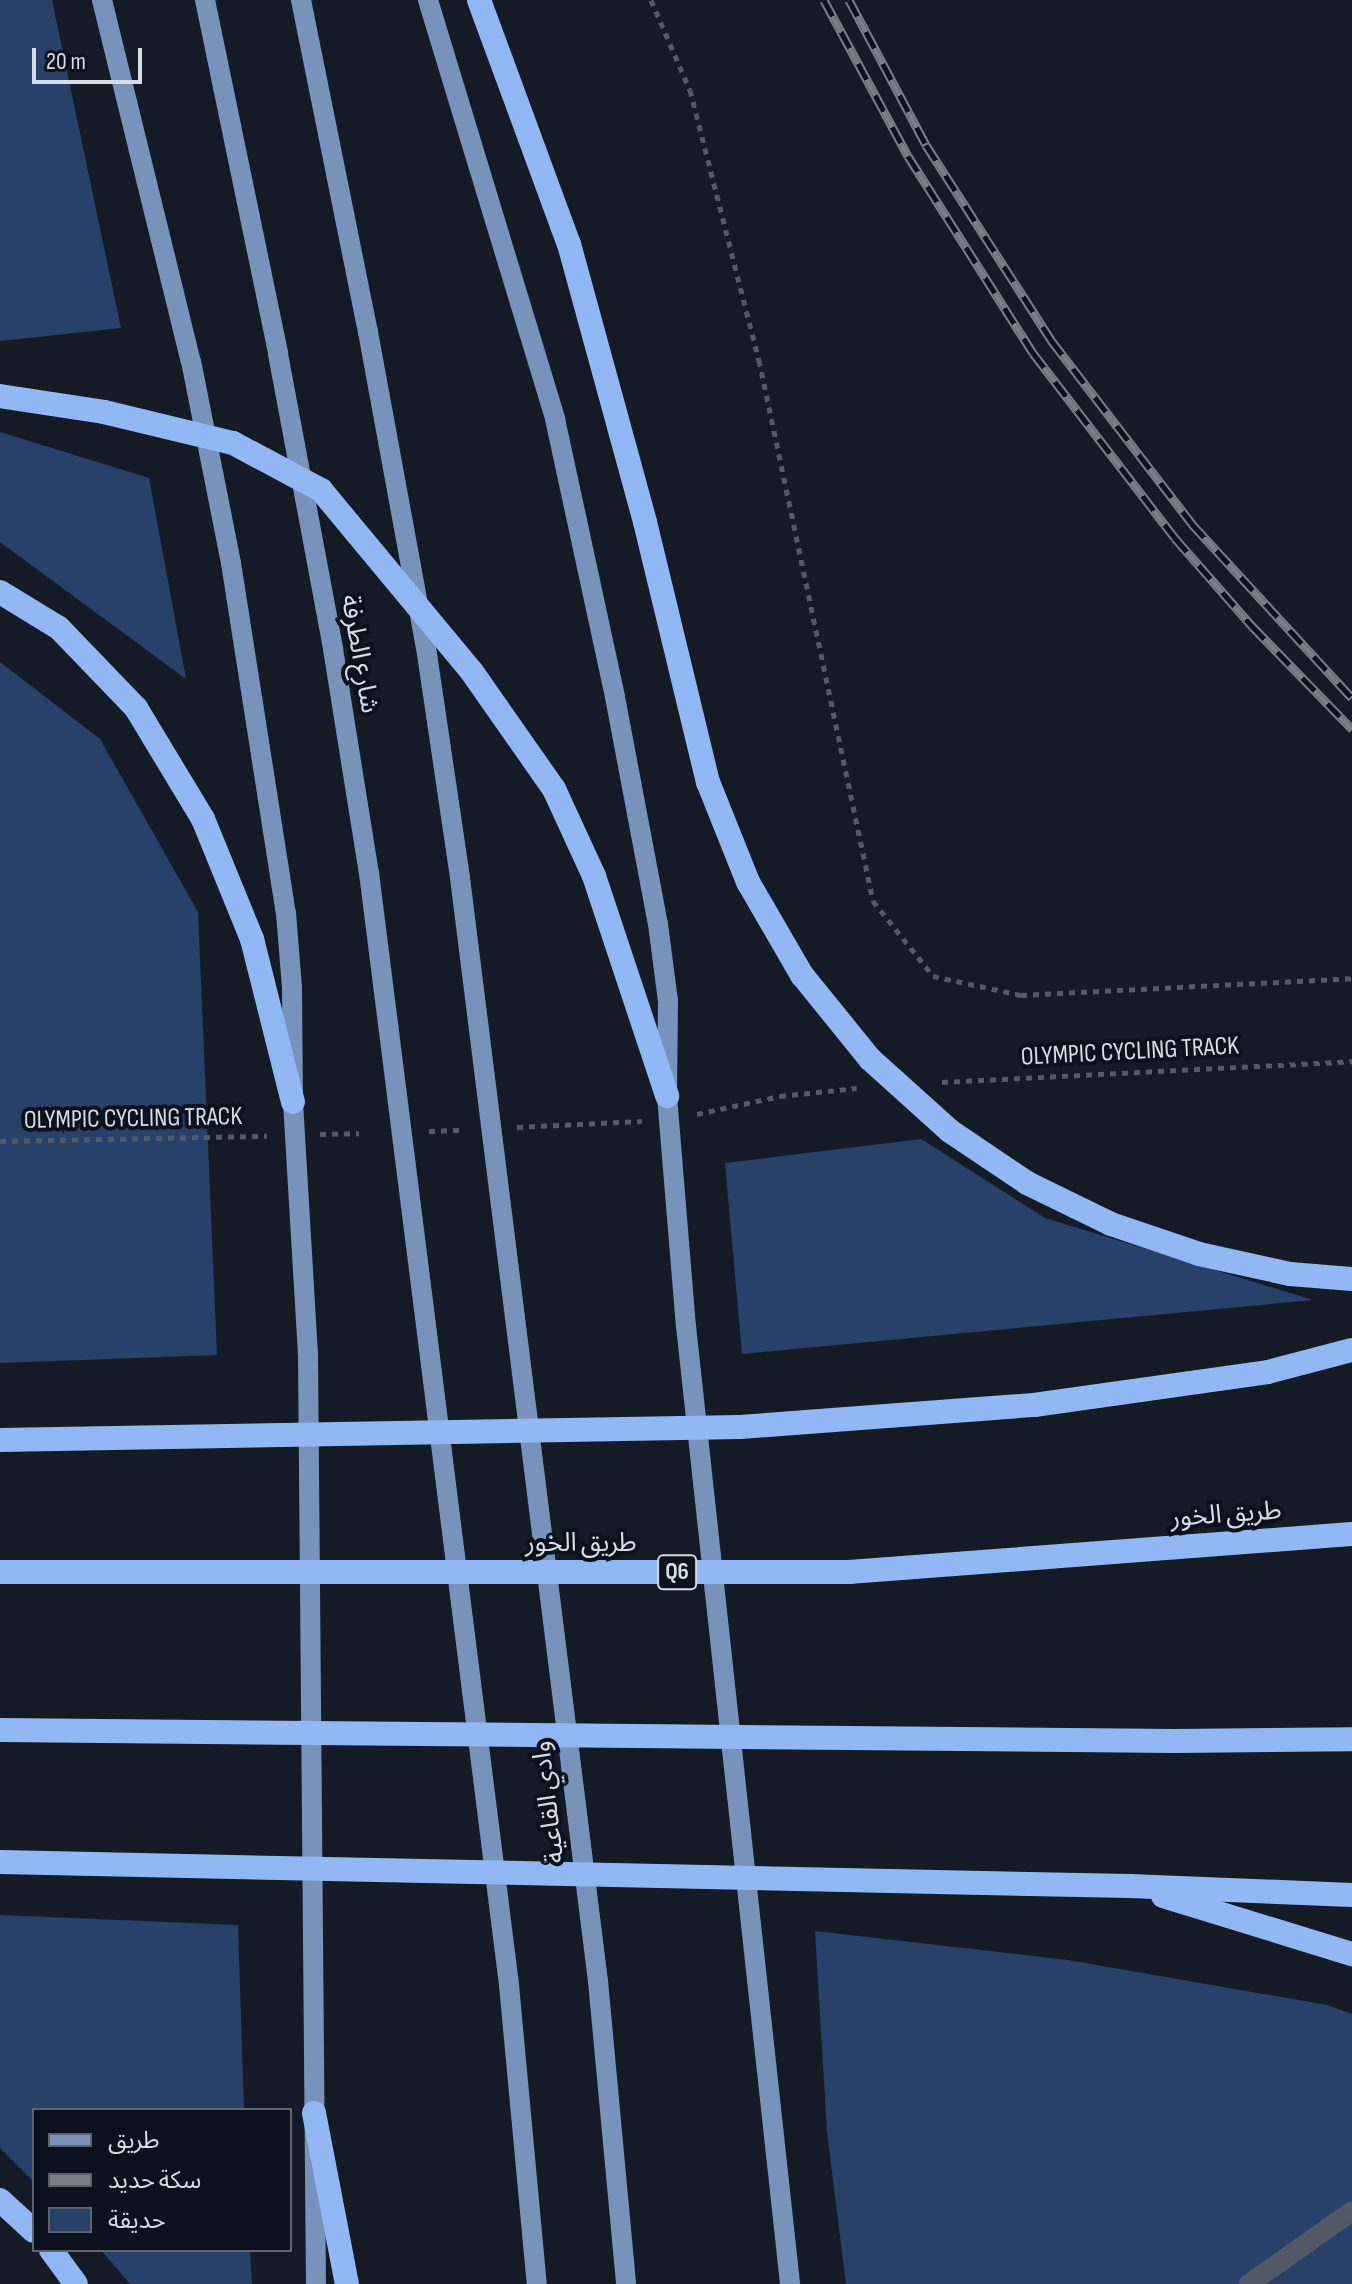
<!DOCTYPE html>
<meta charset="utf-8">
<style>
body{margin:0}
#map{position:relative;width:1352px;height:2284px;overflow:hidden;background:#151b25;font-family:"Sofia Sans Condensed","Noto Sans Arabic",sans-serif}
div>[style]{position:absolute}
.green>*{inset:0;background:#27416a}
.path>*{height:5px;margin-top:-2.5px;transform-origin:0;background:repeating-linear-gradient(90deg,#545a63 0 6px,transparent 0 12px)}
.minor>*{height:20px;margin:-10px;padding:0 10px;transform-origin:10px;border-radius:10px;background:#515965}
.major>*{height:20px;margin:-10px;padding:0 10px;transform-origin:10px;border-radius:10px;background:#7792bb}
.highway>*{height:24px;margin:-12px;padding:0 12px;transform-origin:12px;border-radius:12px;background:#91b8f4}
.rail>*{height:9px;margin-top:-4.5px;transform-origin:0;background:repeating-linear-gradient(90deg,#0c121c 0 18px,#787e86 0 36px);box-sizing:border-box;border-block:2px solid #787e86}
span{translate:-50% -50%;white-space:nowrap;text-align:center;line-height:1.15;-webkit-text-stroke:8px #0c121c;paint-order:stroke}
.shield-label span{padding:2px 6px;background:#0c121c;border:2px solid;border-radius:6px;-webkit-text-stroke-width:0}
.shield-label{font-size:24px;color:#d7dce3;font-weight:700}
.street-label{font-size:26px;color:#d7dce3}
.legend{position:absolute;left:32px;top:2108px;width:260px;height:144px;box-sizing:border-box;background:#0c121c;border:2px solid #5d636c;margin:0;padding:10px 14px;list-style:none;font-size:24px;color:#d7dce3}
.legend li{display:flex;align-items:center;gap:16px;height:40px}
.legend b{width:40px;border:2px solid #5d636c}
.scale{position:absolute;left:32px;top:48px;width:110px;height:36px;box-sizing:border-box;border:4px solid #d7dce3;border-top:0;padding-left:10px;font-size:24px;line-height:28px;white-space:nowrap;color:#d7dce3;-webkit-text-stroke:6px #0c121c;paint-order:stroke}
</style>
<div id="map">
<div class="green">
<div style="clip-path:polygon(0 0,52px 0,121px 328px,0 341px)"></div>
<div style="clip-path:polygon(0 432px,149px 478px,186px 679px,0 542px)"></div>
<div style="clip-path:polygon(0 662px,100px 739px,198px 912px,217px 1355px,0 1363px)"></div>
<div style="clip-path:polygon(921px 1139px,1045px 1218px,1313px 1300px,742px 1354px,725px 1163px)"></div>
<div style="clip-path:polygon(0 1915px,238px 1925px,244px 2110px,34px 2110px,34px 2182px,0 2148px)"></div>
<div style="clip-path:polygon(815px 1931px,1068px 1960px,1327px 2005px,1352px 2014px,1352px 2284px,846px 2284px,827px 2132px)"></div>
<div style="clip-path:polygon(101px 2250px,250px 2250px,252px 2284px,130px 2284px)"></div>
</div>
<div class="path">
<div style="left:651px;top:0;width:98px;rotate:66.6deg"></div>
<div style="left:690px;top:90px;width:279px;rotate:75.7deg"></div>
<div style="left:759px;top:360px;width:553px;rotate:78.1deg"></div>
<div style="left:873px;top:901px;width:96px;rotate:51.3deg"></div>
<div style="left:933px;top:976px;width:90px;rotate:12.2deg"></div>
<div style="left:1021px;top:995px;width:331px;rotate:-2.9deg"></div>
<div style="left:942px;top:1082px;width:411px;rotate:-2.9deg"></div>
<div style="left:697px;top:1114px;width:85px;rotate:-12.2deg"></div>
<div style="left:780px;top:1096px;width:77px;rotate:-5.9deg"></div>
<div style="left:517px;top:1127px;width:125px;rotate:-2.7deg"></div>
<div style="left:429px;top:1131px;width:34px;rotate:-2deg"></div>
<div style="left:320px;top:1134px;width:39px;rotate:-1deg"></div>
<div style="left:0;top:1141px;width:267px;rotate:-1.1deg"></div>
</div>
<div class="minor">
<div style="left:1249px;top:2284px;width:126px;rotate:-35.3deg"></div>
</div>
<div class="major">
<div style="left:102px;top:0;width:372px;rotate:76.2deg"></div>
<div style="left:191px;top:361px;width:206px;rotate:78.8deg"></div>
<div style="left:231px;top:563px;width:354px;rotate:81.1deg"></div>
<div style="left:286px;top:913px;width:75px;rotate:85.4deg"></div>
<div style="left:292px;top:988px;width:114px;rotate:89.5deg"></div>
<div style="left:293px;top:1102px;width:251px;rotate:86.6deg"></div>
<div style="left:308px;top:1353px;width:931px;rotate:89.51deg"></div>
<div style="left:205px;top:0;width:361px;rotate:78.3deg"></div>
<div style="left:278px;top:354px;width:300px;rotate:79.4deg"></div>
<div style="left:333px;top:649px;width:227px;rotate:80.9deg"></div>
<div style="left:369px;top:873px;width:1121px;rotate:82.82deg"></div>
<div style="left:509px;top:1985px;width:300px;rotate:84.7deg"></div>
<div style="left:301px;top:0;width:339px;rotate:78.6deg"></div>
<div style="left:368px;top:332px;width:327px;rotate:79.6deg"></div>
<div style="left:427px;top:654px;width:226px;rotate:81.6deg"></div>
<div style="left:460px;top:878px;width:1112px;rotate:82.87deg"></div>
<div style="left:598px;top:1981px;width:304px;rotate:84.7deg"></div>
<div style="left:428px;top:0;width:438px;rotate:73.1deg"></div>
<div style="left:555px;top:419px;width:284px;rotate:77.8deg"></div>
<div style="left:615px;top:697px;width:231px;rotate:79.3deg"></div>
<div style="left:658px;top:924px;width:78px;rotate:82.6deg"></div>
<div style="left:668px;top:1001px;width:95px;rotate:90.6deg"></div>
<div style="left:667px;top:1096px;width:231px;rotate:85.3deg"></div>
<div style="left:686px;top:1326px;width:964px;rotate:83.8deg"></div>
</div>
<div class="highway">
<div style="left:479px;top:0;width:260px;rotate:69.8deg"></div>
<div style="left:569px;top:244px;width:288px;rotate:74.7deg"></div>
<div style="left:645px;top:522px;width:268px;rotate:76.4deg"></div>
<div style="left:708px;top:782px;width:108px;rotate:68.2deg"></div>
<div style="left:748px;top:882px;width:108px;rotate:59.9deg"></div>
<div style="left:802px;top:975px;width:108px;rotate:51deg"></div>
<div style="left:870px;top:1059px;width:108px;rotate:42deg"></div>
<div style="left:950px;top:1131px;width:93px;rotate:34deg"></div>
<div style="left:1027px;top:1183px;width:93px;rotate:26deg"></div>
<div style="left:1111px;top:1224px;width:93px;rotate:18.8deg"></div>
<div style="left:1199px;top:1254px;width:93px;rotate:12.4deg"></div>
<div style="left:1290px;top:1274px;width:62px;rotate:4.6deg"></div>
<div style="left:0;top:396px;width:105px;rotate:8.7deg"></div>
<div style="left:104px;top:412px;width:133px;rotate:13.5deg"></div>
<div style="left:233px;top:443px;width:100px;rotate:28.1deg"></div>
<div style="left:321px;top:490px;width:236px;rotate:50.3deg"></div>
<div style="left:472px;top:672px;width:143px;rotate:55deg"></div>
<div style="left:554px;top:789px;width:96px;rotate:65.3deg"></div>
<div style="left:594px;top:876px;width:232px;rotate:71.6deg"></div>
<div style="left:0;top:592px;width:69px;rotate:31.4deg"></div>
<div style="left:59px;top:628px;width:111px;rotate:46.1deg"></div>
<div style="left:136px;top:708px;width:130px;rotate:58.9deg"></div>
<div style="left:203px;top:819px;width:130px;rotate:67.8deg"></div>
<div style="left:252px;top:939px;width:168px;rotate:75.9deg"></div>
<div style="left:0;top:1440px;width:740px;rotate:-1.01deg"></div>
<div style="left:740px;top:1427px;width:295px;rotate:-4.3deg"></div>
<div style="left:1034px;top:1405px;width:236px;rotate:-8deg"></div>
<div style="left:1268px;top:1372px;width:87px;rotate:-14.7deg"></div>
<div style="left:0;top:1572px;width:849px"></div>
<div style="left:849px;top:1572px;width:504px;rotate:-4.32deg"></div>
<div style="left:0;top:1730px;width:1175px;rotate:0.54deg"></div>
<div style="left:1175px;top:1741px;width:177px;rotate:-0.6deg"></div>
<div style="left:0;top:1862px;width:1130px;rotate:1.22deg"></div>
<div style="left:1130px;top:1886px;width:222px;rotate:2.3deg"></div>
<div style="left:1163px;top:1896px;width:198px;rotate:17.1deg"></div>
<div style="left:314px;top:2113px;width:174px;rotate:79.1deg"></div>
<div style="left:0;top:2200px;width:46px;rotate:42.4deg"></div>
<div style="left:51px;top:2250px;width:42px;rotate:53.7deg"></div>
</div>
<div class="rail">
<div style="left:824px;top:0;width:177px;rotate:61.7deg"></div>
<div style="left:908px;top:156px;width:233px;rotate:57.6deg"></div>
<div style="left:1033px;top:353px;width:233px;rotate:52.5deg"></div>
<div style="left:1175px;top:538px;width:117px;rotate:48.8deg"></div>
<div style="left:1252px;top:626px;width:144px;rotate:45.8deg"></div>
<div style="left:849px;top:0;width:164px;rotate:62deg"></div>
<div style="left:926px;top:145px;width:232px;rotate:57.3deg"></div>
<div style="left:1051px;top:340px;width:232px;rotate:52.5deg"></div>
<div style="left:1192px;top:524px;width:236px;rotate:47.4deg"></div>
</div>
<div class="shield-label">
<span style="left:677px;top:1572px">Q6</span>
</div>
<div class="street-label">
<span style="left:359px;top:654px;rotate:80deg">شارع الطرفة</span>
<span style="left:1130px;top:1052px;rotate:-3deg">OLYMPIC CYCLING TRACK</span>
<span style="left:133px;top:1119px;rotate:-1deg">OLYMPIC CYCLING TRACK</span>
<span style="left:1226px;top:1515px;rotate:-4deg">طريق الخور</span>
<span style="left:581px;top:1544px">طريق الخور</span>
<span style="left:549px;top:1802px;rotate:-97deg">وادي القاعية</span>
</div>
<ul class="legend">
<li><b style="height:10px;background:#7792bb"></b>طريق</li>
<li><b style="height:10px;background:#787e86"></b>سكة حديد</li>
<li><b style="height:22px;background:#27416a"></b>حديقة</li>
</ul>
<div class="scale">20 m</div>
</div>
